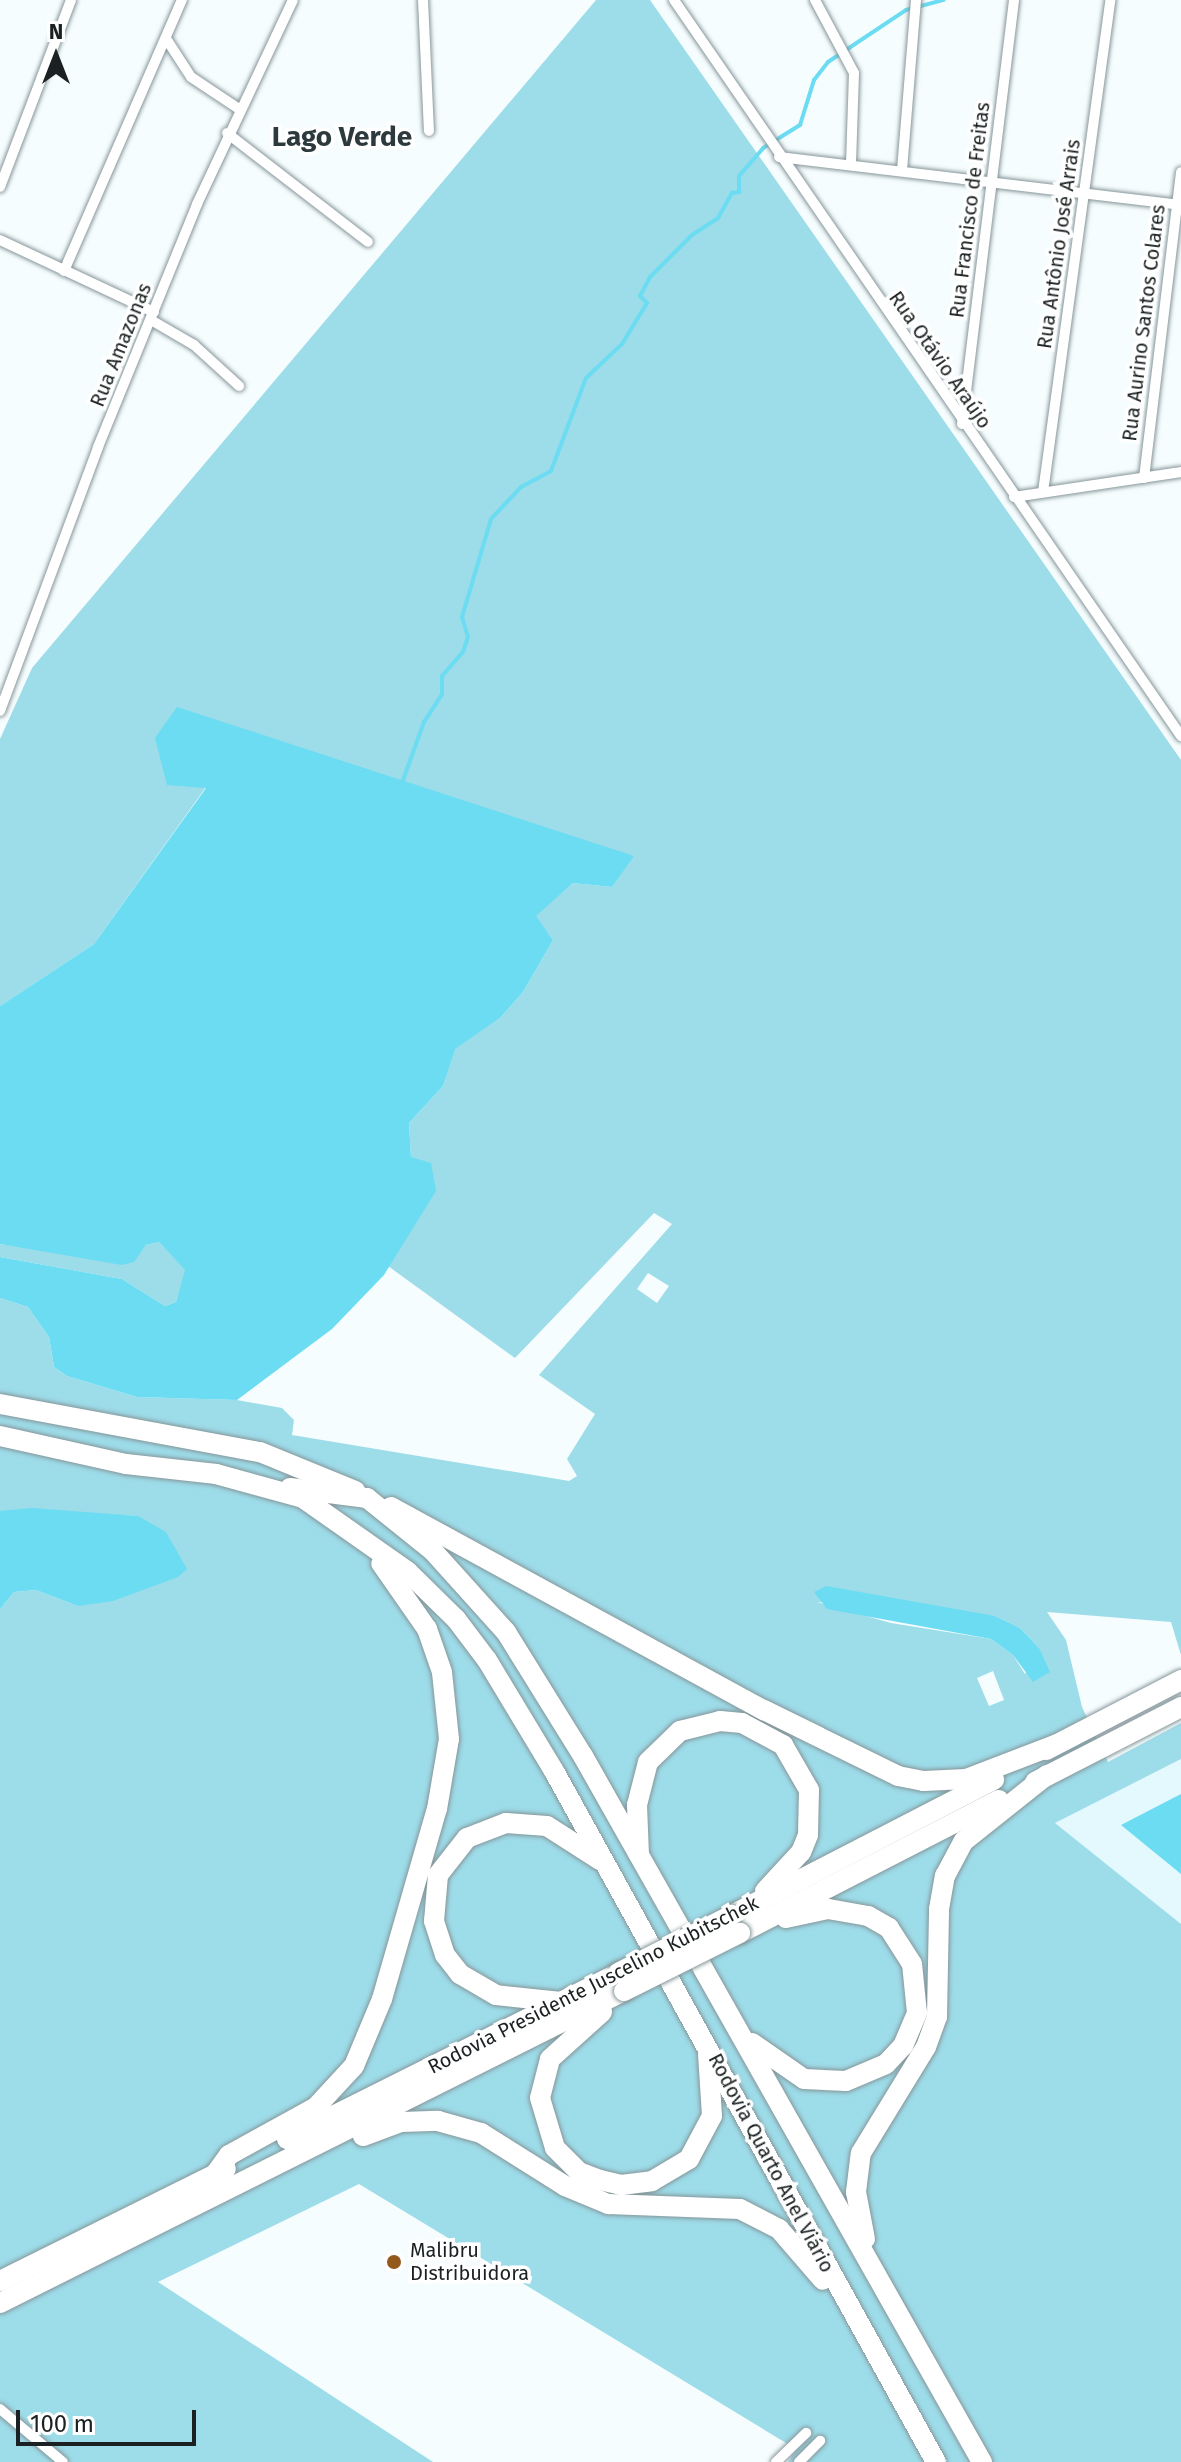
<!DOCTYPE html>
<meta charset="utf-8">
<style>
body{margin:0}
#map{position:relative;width:1181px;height:2462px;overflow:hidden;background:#f6fdfe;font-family:"Fira Sans",sans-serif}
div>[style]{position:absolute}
.built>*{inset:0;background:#e3f9fd}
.green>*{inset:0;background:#9ddce9}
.water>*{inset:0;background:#6bdcf1}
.stream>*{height:4px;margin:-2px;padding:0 2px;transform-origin:2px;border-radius:2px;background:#6bdcf1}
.roads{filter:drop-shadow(0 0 2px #86969a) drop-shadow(0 0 2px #86969a)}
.street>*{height:10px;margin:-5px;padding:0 5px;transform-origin:5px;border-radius:5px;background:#fff}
.highway>*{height:20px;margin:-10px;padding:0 10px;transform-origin:10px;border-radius:10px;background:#fff}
.bridges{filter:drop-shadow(0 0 2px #86969a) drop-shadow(0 0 2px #86969a)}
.highway-bridge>*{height:20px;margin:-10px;padding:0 10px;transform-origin:10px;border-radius:10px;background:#fff}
.dots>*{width:22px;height:22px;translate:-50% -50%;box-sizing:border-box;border:4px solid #fff;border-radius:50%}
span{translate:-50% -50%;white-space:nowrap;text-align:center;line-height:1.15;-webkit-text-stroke:7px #fff;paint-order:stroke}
.street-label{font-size:20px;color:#1b2122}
.poi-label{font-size:20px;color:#1b2122}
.left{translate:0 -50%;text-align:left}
.district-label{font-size:28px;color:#2c3a3d;font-weight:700}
.north{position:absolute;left:16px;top:16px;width:80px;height:80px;-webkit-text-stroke:6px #fff;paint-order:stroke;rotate:0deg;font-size:22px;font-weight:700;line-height:32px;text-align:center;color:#1b2122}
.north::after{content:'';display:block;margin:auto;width:28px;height:36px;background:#1b2122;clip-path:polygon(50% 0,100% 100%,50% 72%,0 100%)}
.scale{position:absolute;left:16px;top:2410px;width:180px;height:36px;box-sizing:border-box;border:4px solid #1b2122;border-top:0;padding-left:10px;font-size:24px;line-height:28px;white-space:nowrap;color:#1b2122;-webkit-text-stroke:6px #fff;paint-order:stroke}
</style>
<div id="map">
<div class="built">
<div style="clip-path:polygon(1181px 1759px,1181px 1924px,1055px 1823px)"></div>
</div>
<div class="green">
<div style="clip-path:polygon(evenodd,596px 0,650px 0,1181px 760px,1181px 1655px,1171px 1622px,1047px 1612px,1066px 1640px,1082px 1707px,1108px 1762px,1181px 1723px,1181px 1759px,1055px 1823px,1181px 1924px,1181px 2462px,788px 2462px,796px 2449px,359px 2184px,158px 2282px,433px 2462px,0 2462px,0 1609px,14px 1592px,36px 1590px,78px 1606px,138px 1516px,0 1511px,0 1298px,28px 1307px,49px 1337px,54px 1367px,67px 1376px,137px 1397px,237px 1400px,282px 1408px,294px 1420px,292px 1435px,569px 1481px,577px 1476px,567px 1459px,595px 1414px,539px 1375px,672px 1224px,654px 1213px,515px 1358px,388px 1266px,396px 1248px,411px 1157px,409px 1123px,443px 1086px,454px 1049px,500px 1018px,523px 992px,553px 940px,535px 916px,573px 883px,612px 887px,633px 856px,206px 787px,94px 944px,0 1006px,0 739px,32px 668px,596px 0,648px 1273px,669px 1286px,657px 1303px,637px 1289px,648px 1273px,596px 0,817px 1602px,995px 1616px,1020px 1628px,1039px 1648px,1025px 1674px,1013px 1655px,991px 1639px,891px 1623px,817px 1602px,596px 0,993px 1671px,1004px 1700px,989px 1706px,977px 1678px,993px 1671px)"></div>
<div style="clip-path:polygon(159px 1242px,186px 1270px,176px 1302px,165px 1306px,122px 1279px,0 1257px,0 1244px,133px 1262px,146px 1245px)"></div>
</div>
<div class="water">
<div style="clip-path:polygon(177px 707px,634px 856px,612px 887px,573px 883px,536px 916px,553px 940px,523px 992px,500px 1018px,455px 1049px,443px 1086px,409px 1123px,411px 1157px,431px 1163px,436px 1191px,384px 1275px,332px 1329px,237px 1400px,137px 1397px,67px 1376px,54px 1367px,49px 1337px,28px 1307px,0 1298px,0 1257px,122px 1279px,165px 1306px,176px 1302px,185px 1270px,159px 1242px,146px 1245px,134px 1262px,122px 1265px,0 1244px,0 1006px,94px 944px,206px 788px,167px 785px,155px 738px)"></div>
<div style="clip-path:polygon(32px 1508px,138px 1516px,166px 1532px,187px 1569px,178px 1577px,113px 1601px,78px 1606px,36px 1590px,14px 1592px,0 1609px,0 1511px)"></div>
<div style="clip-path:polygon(826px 1586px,995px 1616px,1020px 1628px,1039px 1648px,1050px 1672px,1033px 1682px,1013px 1655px,991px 1639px,827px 1609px,814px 1592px)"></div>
<div style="clip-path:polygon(1181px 1794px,1181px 1874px,1121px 1825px)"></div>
</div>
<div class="stream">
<div style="left:402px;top:783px;width:65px;rotate:-70.2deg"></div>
<div style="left:424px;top:722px;width:33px;rotate:-57deg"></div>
<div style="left:442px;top:694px;width:18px;rotate:-90deg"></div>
<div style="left:442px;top:676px;width:32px;rotate:-49deg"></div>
<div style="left:463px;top:652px;width:16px;rotate:-72deg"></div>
<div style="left:468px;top:637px;width:21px;rotate:-107deg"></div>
<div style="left:462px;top:617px;width:102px;rotate:-73.5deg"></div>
<div style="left:491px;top:519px;width:44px;rotate:-46.8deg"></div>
<div style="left:521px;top:487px;width:34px;rotate:-28deg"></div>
<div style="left:551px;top:471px;width:99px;rotate:-69.4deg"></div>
<div style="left:586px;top:378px;width:50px;rotate:-43.4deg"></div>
<div style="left:622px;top:344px;width:48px;rotate:-58.6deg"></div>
<div style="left:647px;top:303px;width:10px;rotate:-135deg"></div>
<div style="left:640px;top:296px;width:21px;rotate:-62deg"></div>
<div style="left:650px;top:277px;width:59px;rotate:-45deg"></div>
<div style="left:692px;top:235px;width:31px;rotate:-33deg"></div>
<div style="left:718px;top:218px;width:29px;rotate:-61deg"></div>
<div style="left:732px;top:193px;width:7px;rotate:-8deg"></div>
<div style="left:739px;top:192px;width:16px;rotate:-90deg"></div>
<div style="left:739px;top:176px;width:37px;rotate:-49deg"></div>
<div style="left:763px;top:148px;width:44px;rotate:-31.9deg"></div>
<div style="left:800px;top:125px;width:47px;rotate:-72.7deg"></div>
<div style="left:814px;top:80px;width:23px;rotate:-52deg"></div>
<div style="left:828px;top:62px;width:94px;rotate:-33.7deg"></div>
<div style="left:906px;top:10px;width:39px;rotate:-15deg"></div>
</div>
<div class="roads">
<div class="street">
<div style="left:423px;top:0;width:131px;rotate:87.4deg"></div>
<div style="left:674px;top:0;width:894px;rotate:55.44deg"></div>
<div style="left:815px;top:0;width:83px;rotate:61.9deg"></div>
<div style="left:854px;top:73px;width:91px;rotate:91.9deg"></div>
<div style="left:167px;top:40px;width:44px;rotate:57deg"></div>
<div style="left:191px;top:77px;width:58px;rotate:33.7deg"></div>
<div style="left:227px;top:133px;width:178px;rotate:37.7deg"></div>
<div style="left:779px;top:157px;width:405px;rotate:6.8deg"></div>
<div style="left:902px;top:170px;width:171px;rotate:-85.3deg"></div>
<div style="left:0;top:187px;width:200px;rotate:-69.2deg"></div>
<div style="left:0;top:240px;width:170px;rotate:25.1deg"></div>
<div style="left:64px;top:271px;width:296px;rotate:-66.5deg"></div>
<div style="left:151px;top:320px;width:50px;rotate:30.2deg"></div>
<div style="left:194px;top:345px;width:61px;rotate:42.3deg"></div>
<div style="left:962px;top:424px;width:427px;rotate:-83deg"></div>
<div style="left:1144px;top:478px;width:308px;rotate:-83.1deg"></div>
<div style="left:1043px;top:492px;width:497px;rotate:-82.2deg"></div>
<div style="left:1014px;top:497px;width:169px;rotate:-8.5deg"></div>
<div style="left:0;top:711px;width:282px;rotate:-69.6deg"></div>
<div style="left:98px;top:447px;width:262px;rotate:-67.8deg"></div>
<div style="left:197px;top:204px;width:225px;rotate:-64.8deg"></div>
<div style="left:0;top:2409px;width:82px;rotate:40.1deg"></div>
<div style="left:776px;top:2462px;width:42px;rotate:-44deg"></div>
<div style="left:799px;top:2462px;width:30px;rotate:-45deg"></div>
</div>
<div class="highway">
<div style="left:0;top:1404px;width:264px;rotate:10.5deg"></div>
<div style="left:260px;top:1452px;width:103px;rotate:22.3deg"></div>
<div style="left:0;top:1436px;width:129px;rotate:12.5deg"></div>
<div style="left:126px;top:1464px;width:91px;rotate:6.3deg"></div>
<div style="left:216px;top:1474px;width:90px;rotate:15.4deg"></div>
<div style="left:303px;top:1498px;width:127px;rotate:35.1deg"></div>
<div style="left:407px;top:1571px;width:69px;rotate:44.4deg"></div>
<div style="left:456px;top:1619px;width:51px;rotate:52.9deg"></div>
<div style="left:487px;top:1660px;width:130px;rotate:58.9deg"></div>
<div style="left:554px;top:1771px;width:790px;rotate:61.07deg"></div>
<div style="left:290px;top:1488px;width:78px;rotate:7.4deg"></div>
<div style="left:367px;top:1498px;width:85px;rotate:38.8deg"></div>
<div style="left:433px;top:1551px;width:109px;rotate:48deg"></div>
<div style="left:506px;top:1632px;width:146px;rotate:58.2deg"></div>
<div style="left:583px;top:1756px;width:811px;rotate:60.53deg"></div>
<div style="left:391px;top:1507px;width:425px;rotate:28.6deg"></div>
<div style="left:764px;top:1710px;width:149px;rotate:26.2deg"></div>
<div style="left:898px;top:1776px;width:26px;rotate:11deg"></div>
<div style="left:924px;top:1781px;width:42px;rotate:-2.7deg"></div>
<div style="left:966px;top:1779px;width:97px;rotate:-21deg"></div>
<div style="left:1046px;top:1750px;width:152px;rotate:-27.4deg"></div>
<div style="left:1035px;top:1782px;width:164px;rotate:-27.2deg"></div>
<div style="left:639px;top:1855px;width:50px;rotate:-92.3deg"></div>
<div style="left:637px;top:1805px;width:44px;rotate:-75.7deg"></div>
<div style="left:648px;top:1762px;width:45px;rotate:-44.1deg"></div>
<div style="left:680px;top:1731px;width:41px;rotate:-14deg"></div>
<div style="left:720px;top:1721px;width:22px;rotate:5deg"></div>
<div style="left:742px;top:1723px;width:47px;rotate:28.2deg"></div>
<div style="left:783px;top:1745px;width:52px;rotate:60deg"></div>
<div style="left:809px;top:1790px;width:45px;rotate:91.3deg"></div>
<div style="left:808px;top:1835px;width:18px;rotate:112deg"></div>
<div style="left:801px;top:1852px;width:53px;rotate:132.7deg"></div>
<div style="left:732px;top:1915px;width:295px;rotate:-27.3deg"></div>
<div style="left:740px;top:1933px;width:291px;rotate:-27.2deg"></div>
<div style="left:561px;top:2002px;width:65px;rotate:-173.9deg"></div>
<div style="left:496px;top:1995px;width:42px;rotate:-149.7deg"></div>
<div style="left:460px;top:1974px;width:24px;rotate:-128deg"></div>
<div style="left:445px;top:1955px;width:36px;rotate:-108deg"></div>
<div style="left:434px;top:1921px;width:46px;rotate:-85deg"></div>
<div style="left:438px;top:1875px;width:47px;rotate:-51.9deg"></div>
<div style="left:467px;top:1838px;width:42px;rotate:-21deg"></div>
<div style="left:506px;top:1823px;width:41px;rotate:4.2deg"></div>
<div style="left:547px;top:1826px;width:63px;rotate:32.7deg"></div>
<div style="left:602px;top:2012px;width:70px;rotate:137.9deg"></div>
<div style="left:550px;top:2059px;width:40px;rotate:104.4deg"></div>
<div style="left:540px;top:2098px;width:52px;rotate:73.3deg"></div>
<div style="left:555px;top:2148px;width:34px;rotate:45deg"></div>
<div style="left:579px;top:2172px;width:22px;rotate:21deg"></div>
<div style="left:600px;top:2180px;width:22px;rotate:13deg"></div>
<div style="left:621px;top:2185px;width:31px;rotate:-7deg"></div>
<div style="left:652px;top:2181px;width:43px;rotate:-30.7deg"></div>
<div style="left:689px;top:2159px;width:49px;rotate:-61.9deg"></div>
<div style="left:712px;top:2116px;width:62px;rotate:-93.7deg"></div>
<div style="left:752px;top:2043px;width:63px;rotate:34.7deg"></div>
<div style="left:804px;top:2079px;width:42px;rotate:2.7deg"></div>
<div style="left:846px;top:2081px;width:43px;rotate:-23deg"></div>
<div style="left:886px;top:2064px;width:25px;rotate:-47deg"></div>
<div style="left:903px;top:2046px;width:36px;rotate:-67deg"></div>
<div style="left:917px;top:2013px;width:49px;rotate:-95.8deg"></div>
<div style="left:912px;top:1964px;width:43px;rotate:-122.6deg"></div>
<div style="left:889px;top:1928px;width:24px;rotate:-150deg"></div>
<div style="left:868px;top:1916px;width:41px;rotate:-170.1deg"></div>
<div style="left:828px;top:1909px;width:43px;rotate:167.9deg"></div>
<div style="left:363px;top:2136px;width:40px;rotate:-20.2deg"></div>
<div style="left:401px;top:2122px;width:37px;rotate:-2deg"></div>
<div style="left:438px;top:2121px;width:45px;rotate:15.6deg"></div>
<div style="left:481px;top:2133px;width:99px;rotate:32.2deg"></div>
<div style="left:565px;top:2186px;width:47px;rotate:22.7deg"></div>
<div style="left:608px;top:2204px;width:132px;rotate:2.2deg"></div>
<div style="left:740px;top:2209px;width:44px;rotate:27.1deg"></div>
<div style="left:779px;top:2229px;width:67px;rotate:49.2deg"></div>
<div style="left:287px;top:2139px;width:370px;rotate:-26.6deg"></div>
<div style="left:216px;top:2173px;width:22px;rotate:-54deg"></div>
<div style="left:229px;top:2155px;width:99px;rotate:-28.9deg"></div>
<div style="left:316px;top:2107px;width:56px;rotate:-47.2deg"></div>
<div style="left:354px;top:2066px;width:73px;rotate:-67.3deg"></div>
<div style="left:382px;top:1999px;width:198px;rotate:-73.9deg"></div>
<div style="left:437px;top:1809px;width:71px;rotate:-80.3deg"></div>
<div style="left:449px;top:1739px;width:67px;rotate:-96deg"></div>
<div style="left:442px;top:1672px;width:46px;rotate:-109.2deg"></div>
<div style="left:427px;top:1629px;width:80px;rotate:-124.9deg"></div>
<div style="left:865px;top:2239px;width:48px;rotate:-100.8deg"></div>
<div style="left:856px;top:2192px;width:39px;rotate:-83deg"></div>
<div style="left:861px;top:2153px;width:124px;rotate:-58.5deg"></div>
<div style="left:926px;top:2047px;width:32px;rotate:-70deg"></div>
<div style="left:937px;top:2017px;width:108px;rotate:-88.9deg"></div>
<div style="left:939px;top:1909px;width:34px;rotate:-80deg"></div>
<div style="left:945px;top:1876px;width:40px;rotate:-62deg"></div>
<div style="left:964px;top:1841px;width:106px;rotate:-38.5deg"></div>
<div style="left:0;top:2281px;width:252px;rotate:-26.4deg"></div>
<div style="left:0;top:2303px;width:698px;rotate:-26.57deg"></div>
</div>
</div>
<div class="bridges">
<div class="highway-bridge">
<div style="left:618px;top:1973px;width:128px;rotate:-27deg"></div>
<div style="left:624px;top:1991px;width:130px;rotate:-26.6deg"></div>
</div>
</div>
<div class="dots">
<div style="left:394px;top:2262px;background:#94581a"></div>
</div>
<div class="street-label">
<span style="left:970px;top:210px;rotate:-83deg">Rua Francisco de Freitas</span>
<span style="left:1059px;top:244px;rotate:-82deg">Rua Antônio José Arrais</span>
<span style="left:1144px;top:323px;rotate:-83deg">Rua Aurino Santos Colares</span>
<span style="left:121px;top:345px;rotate:-68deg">Rua Amazonas</span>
<span style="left:940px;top:360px;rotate:55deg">Rua Otávio Araújo</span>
<span style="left:593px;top:1985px;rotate:-27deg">Rodovia Presidente Juscelino Kubitschek</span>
<span style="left:771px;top:2163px;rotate:62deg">Rodovia Quarto Anel Viário</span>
</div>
<div class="poi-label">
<span class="left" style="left:410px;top:2262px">Malibru<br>Distribuidora</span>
</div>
<div class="district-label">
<span style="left:342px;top:137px">Lago Verde</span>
</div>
<div class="north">N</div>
<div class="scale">100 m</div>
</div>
